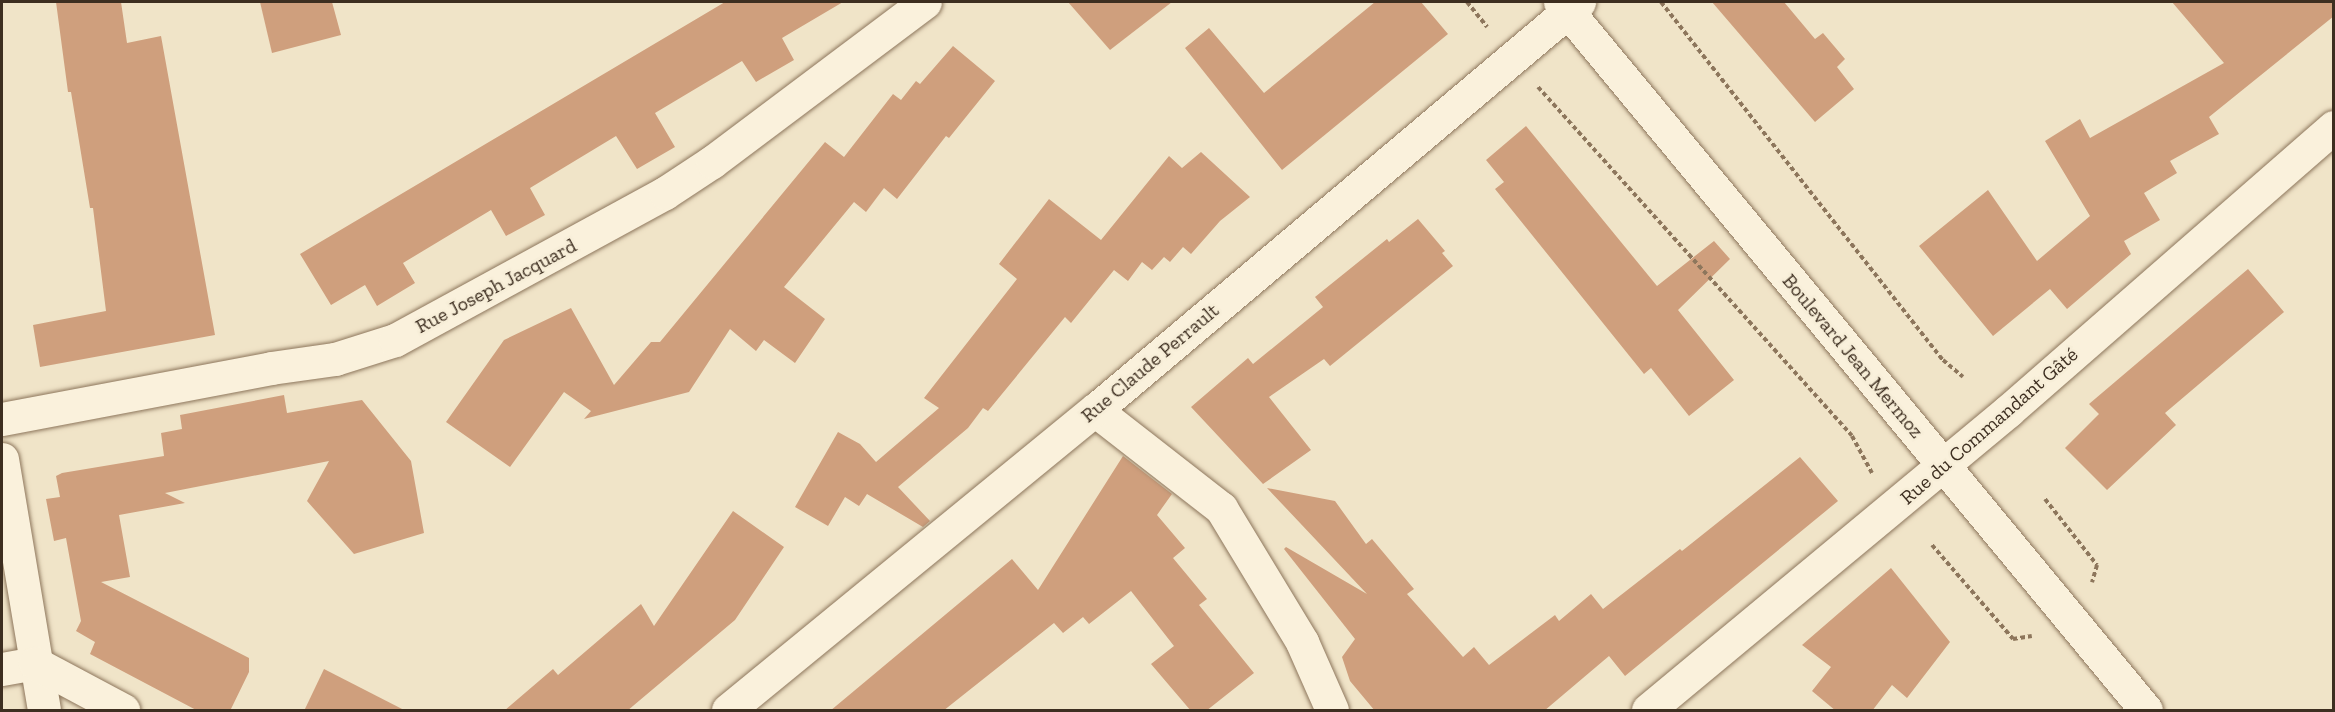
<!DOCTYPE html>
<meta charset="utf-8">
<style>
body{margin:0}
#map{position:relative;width:2335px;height:712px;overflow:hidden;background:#f0e4c8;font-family:"Zilla Slab",serif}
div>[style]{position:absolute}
.building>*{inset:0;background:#cf9f7d}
.path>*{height:4px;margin-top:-2px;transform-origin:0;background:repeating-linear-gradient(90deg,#8d765c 0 4.5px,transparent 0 7.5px)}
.roads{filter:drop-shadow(0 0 2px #8d765c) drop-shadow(0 0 2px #8d765c)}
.minor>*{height:33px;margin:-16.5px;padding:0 16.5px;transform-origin:16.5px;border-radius:16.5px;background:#faf1dc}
.tertiary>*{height:33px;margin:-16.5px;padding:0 16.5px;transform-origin:16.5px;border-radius:16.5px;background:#faf1dc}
.secondary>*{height:33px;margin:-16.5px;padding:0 16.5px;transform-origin:16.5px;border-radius:16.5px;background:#faf1dc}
span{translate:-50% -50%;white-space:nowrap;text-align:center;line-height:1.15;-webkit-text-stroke:5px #f7eed8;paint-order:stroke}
.street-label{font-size:20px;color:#3d2e20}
.frame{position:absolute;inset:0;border:3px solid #3d2e20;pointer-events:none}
</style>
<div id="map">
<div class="building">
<div style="clip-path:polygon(56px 2px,121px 2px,127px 43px,161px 36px,215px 335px,40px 367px,33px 325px,106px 311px,93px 208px,90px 208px,71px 92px,68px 92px)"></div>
<div style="clip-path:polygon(260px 2px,332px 2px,341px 35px,272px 53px)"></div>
<div style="clip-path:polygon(725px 2px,843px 2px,782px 38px,794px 60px,756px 82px,742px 61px,655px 113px,675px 147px,637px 169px,616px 136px,530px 188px,545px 215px,506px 236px,491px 210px,403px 263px,415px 283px,377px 306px,365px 285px,331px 305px,300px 254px)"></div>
<div style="clip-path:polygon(1068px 2px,1172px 2px,1110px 50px)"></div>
<div style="clip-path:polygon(1375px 2px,1421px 2px,1448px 34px,1282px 170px,1185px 48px,1209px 28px,1264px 93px)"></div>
<div style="clip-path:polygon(1712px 2px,1784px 2px,1815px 39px,1823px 33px,1845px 59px,1837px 67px,1854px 89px,1815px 122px)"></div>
<div style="clip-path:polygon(2172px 2px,2334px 2px,2334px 16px,2209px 117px,2219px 134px,2170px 161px,2177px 173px,2144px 193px,2160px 220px,2124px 241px,2131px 254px,2067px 309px,2050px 289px,1993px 336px,1919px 246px,1988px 190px,2037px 261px,2090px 216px,2045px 141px,2080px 119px,2090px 138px,2224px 63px)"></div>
<div style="clip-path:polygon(953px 46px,995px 81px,949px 138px,946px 136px,897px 199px,884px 188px,866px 212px,854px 202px,784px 287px,825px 319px,795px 363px,764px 340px,756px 351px,730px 329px,689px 392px,584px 419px,591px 411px,564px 392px,510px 467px,446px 422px,504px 340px,571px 308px,614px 385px,651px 342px,660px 342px,825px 142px,844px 157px,893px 94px,901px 100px,916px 81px,920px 84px)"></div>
<div style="clip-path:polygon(1526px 126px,1657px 286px,1714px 241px,1730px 259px,1678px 310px,1734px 380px,1689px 416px,1651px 368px,1644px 374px,1495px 189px,1504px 182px,1486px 160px)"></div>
<div style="clip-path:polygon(1201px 152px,1250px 197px,1220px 221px,1191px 254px,1183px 247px,1170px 262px,1164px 257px,1152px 270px,1142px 262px,1128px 281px,1114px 270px,1071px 323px,1065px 317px,988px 411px,983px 408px,968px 428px,898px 487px,930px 521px,923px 527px,867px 494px,859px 506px,845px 497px,828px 526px,795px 507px,838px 432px,860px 444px,876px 462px,939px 408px,924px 398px,1017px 279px,999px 264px,1049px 199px,1101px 240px,1169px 156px,1182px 168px)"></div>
<div style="clip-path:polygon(1418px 219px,1445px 251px,1442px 253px,1453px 266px,1330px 366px,1324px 359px,1269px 397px,1311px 450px,1263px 484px,1191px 407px,1248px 358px,1253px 364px,1323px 307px,1315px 297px,1387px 239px,1389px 242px)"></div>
<div style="clip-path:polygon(2248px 269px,2284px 312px,2165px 413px,2176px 425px,2107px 490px,2065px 448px,2099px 414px,2089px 404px)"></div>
<div style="clip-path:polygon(284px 395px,287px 413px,362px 400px,411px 461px,424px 533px,354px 554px,307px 501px,329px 461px,165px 493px,185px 503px,119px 515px,130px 577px,101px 582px,249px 658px,249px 672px,230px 711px,198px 711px,90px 654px,95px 642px,76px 631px,81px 621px,66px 538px,54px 541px,46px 499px,60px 497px,56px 476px,62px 473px,164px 456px,161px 433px,182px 429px,180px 415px)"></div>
<div style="clip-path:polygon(1123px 456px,1172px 494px,1157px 515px,1185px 548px,1173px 558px,1207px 599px,1199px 605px,1254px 673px,1206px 711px,1191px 711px,1151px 664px,1174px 646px,1131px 591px,1089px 624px,1083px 617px,1063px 633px,1054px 623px,943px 711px,830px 711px,1012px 559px,1038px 590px)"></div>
<div style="clip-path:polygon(1800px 457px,1838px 501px,1625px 676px,1609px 656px,1544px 711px,1375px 711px,1350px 681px,1342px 657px,1355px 639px,1284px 549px,1286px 547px,1367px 594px,1267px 488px,1335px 501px,1366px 544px,1372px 539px,1414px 589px,1407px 594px,1463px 657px,1474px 647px,1489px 665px,1555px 615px,1559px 621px,1591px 594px,1603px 609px,1680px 549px,1682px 551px)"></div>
<div style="clip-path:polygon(733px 511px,784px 547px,735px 620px,627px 711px,504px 711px,553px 669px,558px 675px,641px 604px,654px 626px)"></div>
<div style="clip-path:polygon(1891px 568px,1950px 642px,1907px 698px,1892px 685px,1872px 711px,1836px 711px,1812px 691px,1831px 667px,1802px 645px)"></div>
<div style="clip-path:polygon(324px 669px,406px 711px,304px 711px)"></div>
</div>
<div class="path">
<div style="left:1467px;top:2px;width:32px;rotate:51deg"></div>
<div style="left:1661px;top:2px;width:456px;rotate:51.8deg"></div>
<div style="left:1943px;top:360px;width:26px;rotate:40deg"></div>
<div style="left:1538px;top:87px;width:469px;rotate:48deg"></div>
<div style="left:1852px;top:436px;width:42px;rotate:61.6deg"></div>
<div style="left:2045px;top:499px;width:84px;rotate:51.8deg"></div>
<div style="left:2097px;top:565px;width:18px;rotate:106deg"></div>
<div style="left:1932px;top:545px;width:124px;rotate:49.2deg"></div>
<div style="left:2013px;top:639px;width:19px;rotate:-9deg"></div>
</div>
<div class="roads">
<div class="minor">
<div style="left:1095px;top:410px;width:160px;rotate:37.9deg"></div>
<div style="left:1221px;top:508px;width:157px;rotate:58.8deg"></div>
<div style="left:1302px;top:642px;width:74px;rotate:66.2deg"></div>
<div style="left:2px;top:419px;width:274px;rotate:-10.7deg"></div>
<div style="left:271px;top:368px;width:65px;rotate:-8deg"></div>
<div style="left:335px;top:359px;width:63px;rotate:-17.6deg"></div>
<div style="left:395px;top:340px;width:307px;rotate:-28.6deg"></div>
<div style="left:665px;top:193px;width:56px;rotate:-33.4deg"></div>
<div style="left:712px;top:162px;width:266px;rotate:-36.9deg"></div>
<div style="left:2px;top:459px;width:254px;rotate:80.5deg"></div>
<div style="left:2px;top:669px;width:34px;rotate:-10deg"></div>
<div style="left:35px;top:663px;width:100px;rotate:28.1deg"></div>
<div style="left:728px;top:710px;width:474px;rotate:-39.3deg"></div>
<div style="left:1095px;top:410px;width:633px;rotate:-40.13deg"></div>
</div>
<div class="tertiary">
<div style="left:1648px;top:710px;width:468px;rotate:-39.7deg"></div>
<div style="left:2008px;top:411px;width:432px;rotate:-41.1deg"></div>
</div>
<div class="secondary">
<div style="left:1560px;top:2px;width:919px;rotate:50.39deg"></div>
</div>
</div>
<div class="street-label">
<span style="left:496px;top:286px;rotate:-28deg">Rue Joseph Jacquard</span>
<span style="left:1853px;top:356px;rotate:50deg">Boulevard Jean Mermoz</span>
<span style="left:1150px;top:363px;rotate:-40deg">Rue Claude Perrault</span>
<span style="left:1989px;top:426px;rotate:-41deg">Rue du Commandant Gâté</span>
</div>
<div class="frame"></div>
</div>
